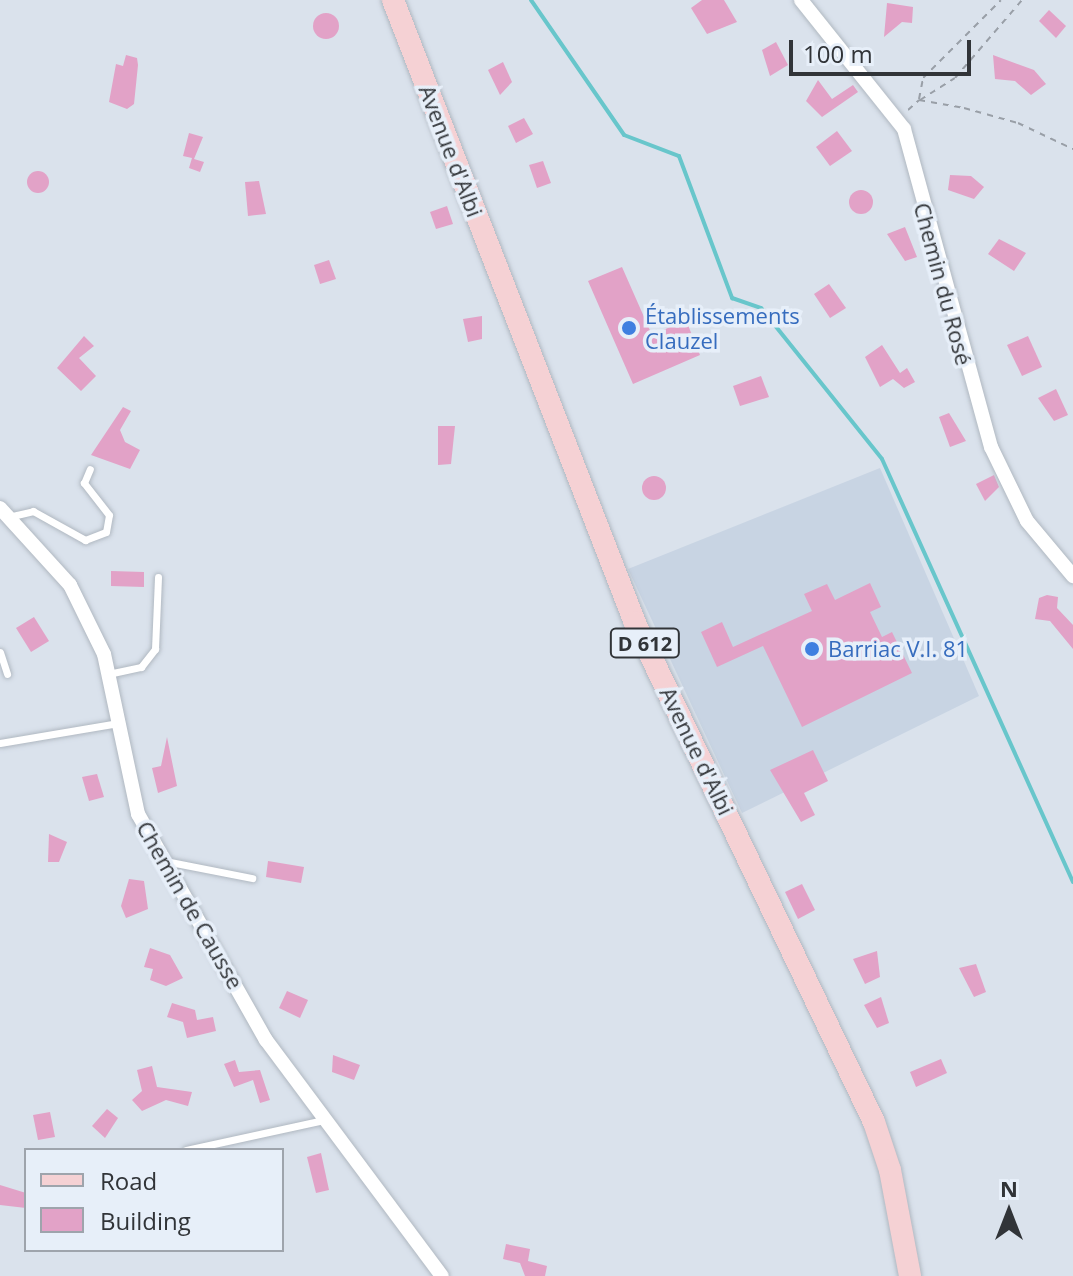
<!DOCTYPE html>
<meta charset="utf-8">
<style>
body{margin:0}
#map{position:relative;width:1073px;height:1276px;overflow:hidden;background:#dae2ec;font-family:"Open Sans",sans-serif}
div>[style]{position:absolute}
.built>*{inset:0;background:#c8d4e3}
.stream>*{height:4px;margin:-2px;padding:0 2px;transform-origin:2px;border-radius:2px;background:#68c6cb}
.building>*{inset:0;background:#e2a2c7}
.round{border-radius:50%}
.path>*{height:2px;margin-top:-1px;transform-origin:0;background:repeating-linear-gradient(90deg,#999fa7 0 6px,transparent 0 12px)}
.roads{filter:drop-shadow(0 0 2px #b0b8c1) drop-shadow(0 0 2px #b0b8c1)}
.lane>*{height:7px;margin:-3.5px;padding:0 3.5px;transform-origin:3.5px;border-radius:3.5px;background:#fff}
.street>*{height:14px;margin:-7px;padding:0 7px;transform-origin:7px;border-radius:7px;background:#fff}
.primary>*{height:22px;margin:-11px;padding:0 11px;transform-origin:11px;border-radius:11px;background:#f5d1d4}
.dots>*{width:22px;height:22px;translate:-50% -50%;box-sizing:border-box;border:4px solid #e7eff9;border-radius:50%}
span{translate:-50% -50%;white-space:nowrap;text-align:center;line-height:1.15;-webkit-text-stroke:7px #e7eff9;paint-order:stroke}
.shield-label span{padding:2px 6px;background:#e7eff9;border:2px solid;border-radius:6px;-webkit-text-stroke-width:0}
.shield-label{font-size:20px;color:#313438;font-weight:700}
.street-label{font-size:22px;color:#313438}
.shop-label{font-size:22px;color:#366cbe}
.left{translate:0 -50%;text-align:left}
.legend{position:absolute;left:24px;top:1148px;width:260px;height:104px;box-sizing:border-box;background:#e7eff9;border:2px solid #9ea4ac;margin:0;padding:10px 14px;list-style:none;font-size:24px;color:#313438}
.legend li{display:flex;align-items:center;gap:16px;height:40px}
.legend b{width:40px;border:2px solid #9ea4ac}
.north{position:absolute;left:969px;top:1172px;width:80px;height:80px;-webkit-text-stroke:6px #e7eff9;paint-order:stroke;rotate:0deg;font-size:22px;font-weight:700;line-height:32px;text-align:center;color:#313438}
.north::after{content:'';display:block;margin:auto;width:28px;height:36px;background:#313438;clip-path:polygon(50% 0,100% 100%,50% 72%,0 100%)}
.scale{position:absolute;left:789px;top:40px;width:182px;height:36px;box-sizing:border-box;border:4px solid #313438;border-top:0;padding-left:10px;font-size:24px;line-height:28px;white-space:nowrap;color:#313438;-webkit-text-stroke:6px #e7eff9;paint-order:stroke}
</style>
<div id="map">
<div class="built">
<div style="clip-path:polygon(880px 468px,979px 696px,742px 813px,628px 569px)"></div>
</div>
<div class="stream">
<div style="left:531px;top:0;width:164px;rotate:55.4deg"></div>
<div style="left:624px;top:135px;width:59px;rotate:20.9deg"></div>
<div style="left:679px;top:156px;width:152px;rotate:69.5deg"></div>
<div style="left:732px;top:298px;width:31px;rotate:19deg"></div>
<div style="left:761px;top:308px;width:193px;rotate:51.3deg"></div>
<div style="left:882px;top:459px;width:464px;rotate:65.7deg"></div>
</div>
<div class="building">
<div style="clip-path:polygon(702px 0,724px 0,737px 22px,707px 34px,691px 8px)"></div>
<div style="clip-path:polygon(887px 3px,913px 7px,912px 23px,902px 22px,884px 37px)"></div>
<div style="clip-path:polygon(1049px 10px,1066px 26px,1056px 38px,1039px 21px)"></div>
<div class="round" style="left:313px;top:13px;width:26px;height:26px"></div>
<div style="clip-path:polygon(776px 42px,788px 65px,770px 76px,762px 50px)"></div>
<div style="clip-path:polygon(126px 55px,137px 58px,138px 65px,134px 104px,127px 109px,109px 102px,116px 64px,123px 66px)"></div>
<div style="clip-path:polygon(993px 55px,1034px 70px,1046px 84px,1031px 95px,1015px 81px,995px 79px)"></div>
<div style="clip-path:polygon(503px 62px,512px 82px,500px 95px,488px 70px)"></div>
<div style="clip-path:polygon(818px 80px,832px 99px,853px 85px,858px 92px,822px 117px,806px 101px)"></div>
<div style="clip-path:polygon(524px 118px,533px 134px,516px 143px,508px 126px)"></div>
<div style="clip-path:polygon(837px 131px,852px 151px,830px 166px,816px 147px)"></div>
<div style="clip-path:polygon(189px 133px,203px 137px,194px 159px,204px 162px,200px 172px,189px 168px,192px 158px,183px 156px)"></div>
<div style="clip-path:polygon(543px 161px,551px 183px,537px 188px,529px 165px)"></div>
<div class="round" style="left:27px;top:171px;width:22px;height:22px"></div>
<div style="clip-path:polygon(950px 175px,971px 176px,984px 187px,974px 199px,948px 190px)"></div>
<div style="clip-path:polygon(259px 181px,266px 214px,248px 216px,245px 182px)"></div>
<div class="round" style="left:849px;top:190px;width:24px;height:24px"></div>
<div style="clip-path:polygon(447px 206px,453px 224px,436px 229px,430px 212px)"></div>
<div style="clip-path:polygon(905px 227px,917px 257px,905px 261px,887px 234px)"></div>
<div style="clip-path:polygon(999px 239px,1026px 253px,1014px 271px,988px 254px)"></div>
<div style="clip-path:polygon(329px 260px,336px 279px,320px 284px,314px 265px)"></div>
<div style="clip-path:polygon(622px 267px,652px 335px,686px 320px,700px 355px,633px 384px,588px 281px)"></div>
<div style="clip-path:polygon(829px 284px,846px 308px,830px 318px,814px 294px)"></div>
<div style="clip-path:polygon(482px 316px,482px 339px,468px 342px,463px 319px)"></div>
<div style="clip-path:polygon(84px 336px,94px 346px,79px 358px,96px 376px,81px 391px,57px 368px)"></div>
<div style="clip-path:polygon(1028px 336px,1042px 367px,1022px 376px,1007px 345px)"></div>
<div style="clip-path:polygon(882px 345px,900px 373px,907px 368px,915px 382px,904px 388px,893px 379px,880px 387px,865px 357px)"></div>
<div style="clip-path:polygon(761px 376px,769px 397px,740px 406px,733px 386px)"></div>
<div style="clip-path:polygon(1056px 389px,1068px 415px,1054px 421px,1038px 398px)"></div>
<div style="clip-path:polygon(123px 407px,131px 411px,120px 430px,125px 442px,140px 450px,130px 469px,91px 455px)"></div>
<div style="clip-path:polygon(949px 413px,966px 441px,950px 447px,939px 417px)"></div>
<div style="clip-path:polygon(438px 426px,455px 426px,451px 464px,438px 465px)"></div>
<div style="clip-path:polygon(994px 475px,999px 487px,985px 501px,976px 484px)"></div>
<div class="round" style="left:642px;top:476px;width:24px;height:24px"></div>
<div style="clip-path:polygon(111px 571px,144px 572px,144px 587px,111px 586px)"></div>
<div style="clip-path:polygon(870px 583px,881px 607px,870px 612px,882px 637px,892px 632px,912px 673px,802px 727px,763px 646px,717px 667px,701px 632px,722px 622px,733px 647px,812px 611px,804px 594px,827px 584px,835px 600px)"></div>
<div style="clip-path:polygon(1047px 595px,1058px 597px,1057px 608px,1073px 625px,1073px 649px,1050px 621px,1035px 619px,1039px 598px)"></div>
<div style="clip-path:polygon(34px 617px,49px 641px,31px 652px,16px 628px)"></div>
<div style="clip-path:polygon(167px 737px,177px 786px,158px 793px,152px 768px,161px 766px)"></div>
<div style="clip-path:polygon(813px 750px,828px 781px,804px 793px,815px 815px,801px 822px,770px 770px)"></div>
<div style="clip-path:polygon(97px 774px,104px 797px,89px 801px,82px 777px)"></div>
<div style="clip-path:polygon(49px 834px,67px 842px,59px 862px,48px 862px)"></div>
<div style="clip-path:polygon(268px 861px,304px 867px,301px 883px,266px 877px)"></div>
<div style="clip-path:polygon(129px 879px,144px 881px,148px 909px,126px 918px,121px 906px)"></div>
<div style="clip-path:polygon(802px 884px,815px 910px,798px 919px,785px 892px)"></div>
<div style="clip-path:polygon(150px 948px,170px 955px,183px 978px,166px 986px,150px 980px,153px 969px,144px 967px)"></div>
<div style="clip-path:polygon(877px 951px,880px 977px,865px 984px,853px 959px)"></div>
<div style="clip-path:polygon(976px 964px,986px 992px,974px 997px,959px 968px)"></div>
<div style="clip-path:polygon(287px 991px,308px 1000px,300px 1018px,279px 1008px)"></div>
<div style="clip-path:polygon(881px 997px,889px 1023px,877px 1028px,864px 1005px)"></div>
<div style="clip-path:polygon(172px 1003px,195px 1010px,197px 1020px,213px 1017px,216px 1031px,187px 1038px,183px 1022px,167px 1017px)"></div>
<div style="clip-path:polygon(333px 1055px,360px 1065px,354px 1080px,332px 1072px)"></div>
<div style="clip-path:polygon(941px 1059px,947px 1073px,916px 1087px,910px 1072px)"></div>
<div style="clip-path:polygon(235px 1060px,239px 1072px,260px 1070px,270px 1100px,260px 1103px,253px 1080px,234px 1087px,224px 1064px)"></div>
<div style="clip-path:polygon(152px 1066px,157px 1087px,192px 1092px,188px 1106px,166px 1100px,142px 1111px,132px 1100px,142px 1091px,137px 1070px)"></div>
<div style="clip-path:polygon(107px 1109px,118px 1118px,105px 1138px,92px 1126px)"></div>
<div style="clip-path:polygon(50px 1112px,55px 1137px,38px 1140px,33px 1115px)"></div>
<div style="clip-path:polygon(321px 1153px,329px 1190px,316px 1193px,307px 1157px)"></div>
<div style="clip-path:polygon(0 1185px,26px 1193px,26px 1208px,0 1205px)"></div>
<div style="clip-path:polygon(506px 1244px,530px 1249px,528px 1261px,547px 1266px,545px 1276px,525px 1276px,520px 1263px,503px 1259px)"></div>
</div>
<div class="path">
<div style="left:919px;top:99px;width:21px;rotate:-79deg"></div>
<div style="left:923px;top:78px;width:110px;rotate:-45deg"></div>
<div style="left:920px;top:100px;width:41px;rotate:-32.2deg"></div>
<div style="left:955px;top:78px;width:103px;rotate:-49.3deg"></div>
<div style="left:908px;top:110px;width:15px;rotate:-42deg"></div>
<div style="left:919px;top:100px;width:46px;rotate:10.1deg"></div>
<div style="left:964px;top:108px;width:56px;rotate:15.5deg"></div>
<div style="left:1018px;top:123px;width:61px;rotate:25.3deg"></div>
</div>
<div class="roads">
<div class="lane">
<div style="left:8px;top:517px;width:26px;rotate:-13deg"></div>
<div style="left:33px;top:511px;width:60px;rotate:29.1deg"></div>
<div style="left:85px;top:540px;width:22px;rotate:-21deg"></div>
<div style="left:106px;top:532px;width:17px;rotate:-80deg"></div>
<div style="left:109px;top:515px;width:41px;rotate:-128deg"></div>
<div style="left:84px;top:483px;width:15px;rotate:-67deg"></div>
<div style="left:0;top:652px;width:23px;rotate:72deg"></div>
<div style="left:108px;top:674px;width:34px;rotate:-12deg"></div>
<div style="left:141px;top:667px;width:23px;rotate:-52deg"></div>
<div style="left:155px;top:649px;width:72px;rotate:-87.6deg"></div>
<div style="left:0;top:743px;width:120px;rotate:-9.6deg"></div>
<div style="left:165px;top:861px;width:89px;rotate:11.1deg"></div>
<div style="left:186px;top:1150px;width:141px;rotate:-12.3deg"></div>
</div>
<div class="street">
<div style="left:801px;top:0;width:165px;rotate:51.4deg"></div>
<div style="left:904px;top:129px;width:330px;rotate:74.7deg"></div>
<div style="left:991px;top:447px;width:82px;rotate:64.1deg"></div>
<div style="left:1027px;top:521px;width:72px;rotate:50.1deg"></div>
<div style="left:0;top:508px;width:104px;rotate:47.7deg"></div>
<div style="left:70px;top:585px;width:77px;rotate:63.8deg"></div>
<div style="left:104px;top:654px;width:164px;rotate:78deg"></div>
<div style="left:138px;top:814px;width:260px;rotate:60.5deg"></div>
<div style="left:266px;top:1040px;width:294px;rotate:53.3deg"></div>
</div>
<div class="primary">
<div style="left:393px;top:0;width:668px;rotate:68.77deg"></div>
<div style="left:635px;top:623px;width:553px;rotate:64.41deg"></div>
<div style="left:874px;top:1122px;width:51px;rotate:71.6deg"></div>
<div style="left:890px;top:1170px;width:108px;rotate:79.3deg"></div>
</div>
</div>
<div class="dots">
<div style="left:629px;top:328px;background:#3f7fe0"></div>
<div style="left:812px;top:649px;background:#3f7fe0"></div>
</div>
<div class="shield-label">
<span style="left:645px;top:643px">D 612</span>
</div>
<div class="street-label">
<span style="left:451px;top:151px;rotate:69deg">Avenue d'Albi</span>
<span style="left:943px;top:284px;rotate:75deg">Chemin du Rosé</span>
<span style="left:697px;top:751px;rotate:64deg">Avenue d'Albi</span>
<span style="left:190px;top:905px;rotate:60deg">Chemin de Causse</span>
</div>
<div class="shop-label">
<span class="left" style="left:645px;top:328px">Établissements<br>Clauzel</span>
<span class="left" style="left:828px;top:649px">Barriac V.I. 81</span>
</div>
<ul class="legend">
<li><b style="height:10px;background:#f5d1d4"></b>Road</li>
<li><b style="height:22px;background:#e2a2c7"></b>Building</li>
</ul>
<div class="north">N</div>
<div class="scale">100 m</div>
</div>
